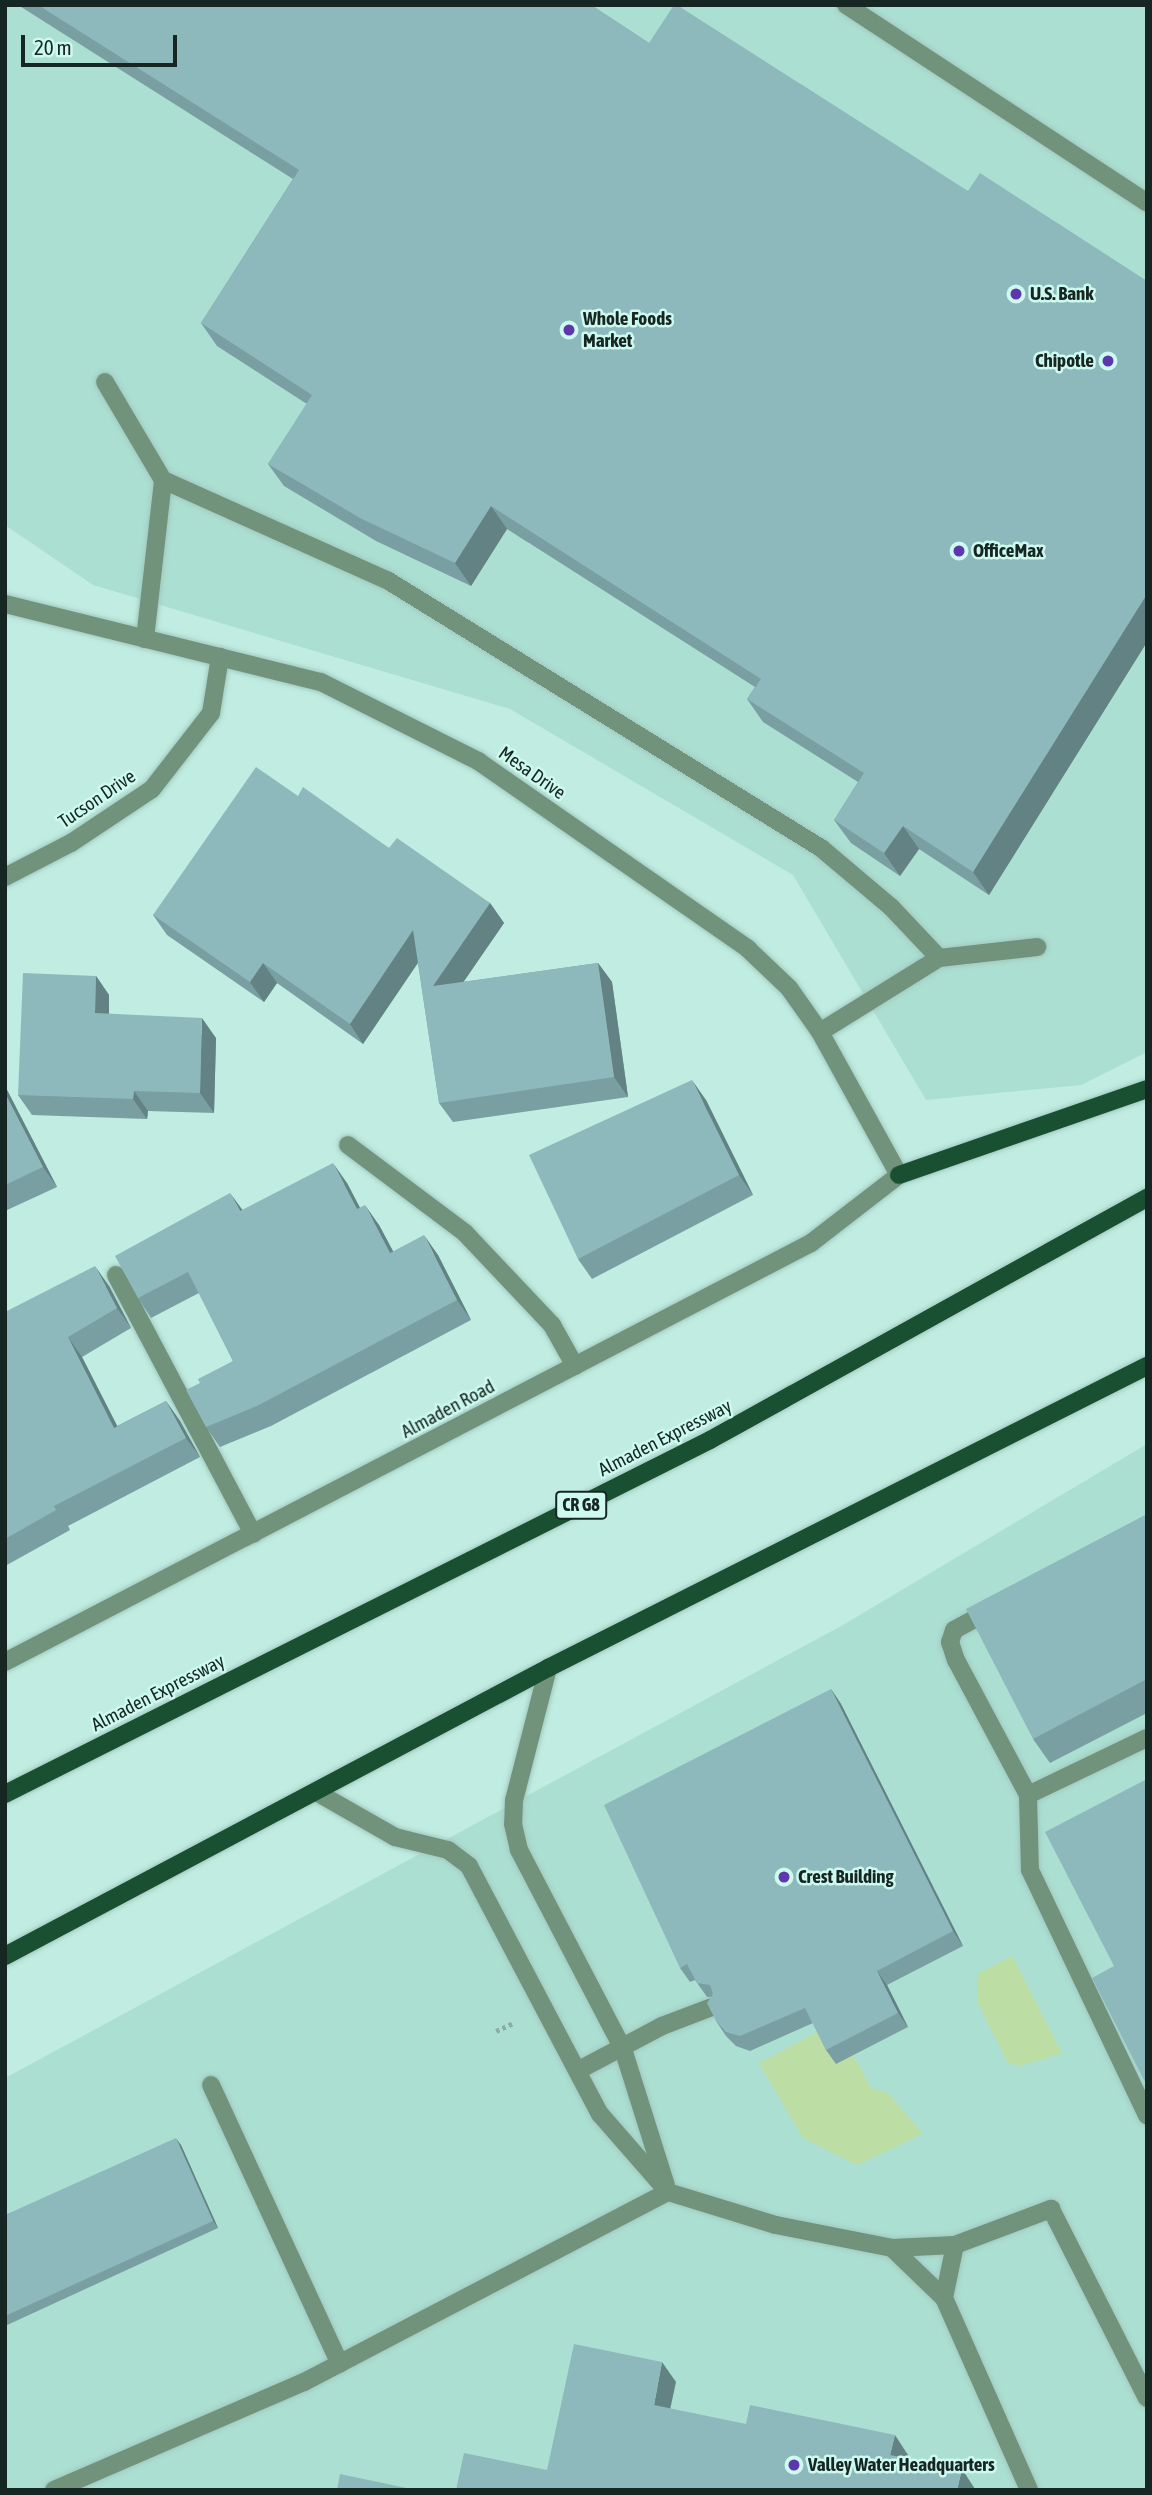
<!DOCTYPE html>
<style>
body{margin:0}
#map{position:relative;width:1152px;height:2495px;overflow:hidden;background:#c0ece1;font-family:"Asap Condensed",sans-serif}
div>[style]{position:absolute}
.built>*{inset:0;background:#abdfd2}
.green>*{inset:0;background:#bcdea4}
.path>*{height:4.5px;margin-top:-2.25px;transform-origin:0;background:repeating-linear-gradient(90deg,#8aada4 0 3.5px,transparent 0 7px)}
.roads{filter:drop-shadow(0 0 2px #a1c8bf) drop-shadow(0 0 2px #a1c8bf)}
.lane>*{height:18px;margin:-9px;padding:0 9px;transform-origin:9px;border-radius:9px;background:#71937c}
.street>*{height:18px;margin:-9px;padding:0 9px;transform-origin:9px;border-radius:9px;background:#71937c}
.primary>*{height:18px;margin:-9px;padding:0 9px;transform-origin:9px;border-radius:9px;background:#185031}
.wall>*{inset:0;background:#799fa2}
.shaded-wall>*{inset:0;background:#638284}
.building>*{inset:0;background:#8db9bc}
.dots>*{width:19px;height:19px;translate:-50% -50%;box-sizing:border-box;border:4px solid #cdf9ee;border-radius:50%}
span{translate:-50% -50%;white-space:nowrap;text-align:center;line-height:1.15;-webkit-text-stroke:5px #cdf9ee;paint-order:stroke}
.shield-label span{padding:2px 5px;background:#cdf9ee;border:2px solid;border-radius:5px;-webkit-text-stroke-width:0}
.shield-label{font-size:18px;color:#162623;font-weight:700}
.poi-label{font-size:19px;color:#162623;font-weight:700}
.left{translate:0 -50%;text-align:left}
.right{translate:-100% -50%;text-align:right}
.street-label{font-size:19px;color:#162623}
.frame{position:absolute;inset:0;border:7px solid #162623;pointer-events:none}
.scale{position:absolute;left:21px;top:35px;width:156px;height:32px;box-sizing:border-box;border:4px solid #162623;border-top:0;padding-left:9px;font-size:21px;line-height:24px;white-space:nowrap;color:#162623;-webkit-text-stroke:5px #cdf9ee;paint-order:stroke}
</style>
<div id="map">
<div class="built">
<div style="clip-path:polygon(5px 5px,1147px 5px,1147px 1052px,1081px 1085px,926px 1100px,793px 875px,510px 709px,93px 585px,5px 525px)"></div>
<div style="clip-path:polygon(1147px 1444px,1147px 2490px,5px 2490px,5px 2078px,843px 1625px)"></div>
</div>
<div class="green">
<div style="clip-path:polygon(1012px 1956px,1062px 2053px,1020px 2066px,1008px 2063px,978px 2004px,977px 1974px)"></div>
<div style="clip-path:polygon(819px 2031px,853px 2055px,871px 2088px,888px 2093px,923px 2134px,857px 2165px,803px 2138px,759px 2063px)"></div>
</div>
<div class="path">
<div style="left:496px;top:2031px;width:19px;rotate:-25deg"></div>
</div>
<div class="roads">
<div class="lane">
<div style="left:846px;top:5px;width:360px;rotate:33.3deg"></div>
<div style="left:105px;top:382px;width:114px;rotate:59.4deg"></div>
<div style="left:163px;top:480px;width:245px;rotate:24.1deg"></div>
<div style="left:387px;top:580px;width:510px;rotate:31.7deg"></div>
<div style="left:821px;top:848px;width:92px;rotate:40.1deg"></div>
<div style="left:891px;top:907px;width:70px;rotate:46.7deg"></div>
<div style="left:145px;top:639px;width:160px;rotate:-83.5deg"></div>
<div style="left:820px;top:1032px;width:140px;rotate:-31.9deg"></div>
<div style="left:939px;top:958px;width:99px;rotate:-6.4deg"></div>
<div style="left:348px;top:1145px;width:146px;rotate:36.9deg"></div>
<div style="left:465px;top:1233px;width:127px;rotate:46.6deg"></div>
<div style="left:552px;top:1325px;width:47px;rotate:60.7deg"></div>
<div style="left:116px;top:1275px;width:293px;rotate:62.1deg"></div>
<div style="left:991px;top:1610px;width:42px;rotate:151.6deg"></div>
<div style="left:954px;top:1630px;width:13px;rotate:108deg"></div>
<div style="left:950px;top:1642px;width:19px;rotate:72deg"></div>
<div style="left:956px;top:1660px;width:153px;rotate:61.9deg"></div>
<div style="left:1028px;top:1795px;width:75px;rotate:88.5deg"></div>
<div style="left:1030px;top:1870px;width:272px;rotate:64.5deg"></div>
<div style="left:548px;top:1668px;width:136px;rotate:104.4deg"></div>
<div style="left:514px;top:1800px;width:24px;rotate:92deg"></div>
<div style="left:513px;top:1824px;width:27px;rotate:77deg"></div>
<div style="left:519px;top:1850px;width:225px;rotate:62.4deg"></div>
<div style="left:623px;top:2049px;width:143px;rotate:72.5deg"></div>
<div style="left:318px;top:1793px;width:89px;rotate:29.7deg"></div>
<div style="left:395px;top:1837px;width:55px;rotate:13.8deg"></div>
<div style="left:448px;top:1850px;width:26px;rotate:37deg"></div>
<div style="left:469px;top:1866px;width:280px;rotate:62.2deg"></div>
<div style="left:600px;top:2114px;width:103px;rotate:48.9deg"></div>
<div style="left:668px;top:2192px;width:113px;rotate:17deg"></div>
<div style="left:776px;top:2225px;width:118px;rotate:11.2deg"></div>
<div style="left:892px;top:2248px;width:63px;rotate:-2.7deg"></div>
<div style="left:955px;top:2245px;width:103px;rotate:-20.6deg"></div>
<div style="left:1051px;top:2209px;width:212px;rotate:63.1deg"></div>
<div style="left:1028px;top:1795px;width:132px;rotate:-25.6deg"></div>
<div style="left:579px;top:2070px;width:94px;rotate:-27.9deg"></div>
<div style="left:662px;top:2026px;width:53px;rotate:-20.8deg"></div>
<div style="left:211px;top:2085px;width:307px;rotate:65.2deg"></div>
<div style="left:892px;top:2248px;width:72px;rotate:43.9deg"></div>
<div style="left:944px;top:2298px;width:210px;rotate:66.1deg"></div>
<div style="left:944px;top:2298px;width:54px;rotate:-78.3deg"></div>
<div style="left:54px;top:2490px;width:272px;rotate:-23.4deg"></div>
<div style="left:304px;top:2382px;width:411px;rotate:-27.6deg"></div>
</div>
<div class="street">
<div style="left:5px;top:604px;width:325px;rotate:13.9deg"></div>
<div style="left:321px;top:682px;width:176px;rotate:26.7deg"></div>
<div style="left:478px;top:761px;width:329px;rotate:34.8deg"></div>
<div style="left:748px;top:949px;width:57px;rotate:43.6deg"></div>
<div style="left:789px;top:988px;width:54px;rotate:54.8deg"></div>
<div style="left:820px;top:1032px;width:163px;rotate:61.1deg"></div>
<div style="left:899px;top:1175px;width:111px;rotate:142.3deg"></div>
<div style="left:811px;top:1243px;width:908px;rotate:152.53deg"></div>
<div style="left:5px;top:877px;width:74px;rotate:-27.3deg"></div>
<div style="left:71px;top:843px;width:97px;rotate:-33.7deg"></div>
<div style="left:152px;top:789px;width:96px;rotate:-52.2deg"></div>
<div style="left:211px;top:713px;width:57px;rotate:-80.9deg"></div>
</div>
<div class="primary">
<div style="left:899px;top:1175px;width:262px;rotate:-19.1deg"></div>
<div style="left:5px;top:1794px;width:789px;rotate:-26.66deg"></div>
<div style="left:710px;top:1440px;width:500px;rotate:-29deg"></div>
<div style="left:5px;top:1956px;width:615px;rotate:-27.94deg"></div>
<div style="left:548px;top:1668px;width:671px;rotate:-26.76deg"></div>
</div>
</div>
<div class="wall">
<div style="clip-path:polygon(18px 5px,591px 5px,649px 43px,968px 191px,1147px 281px,1147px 642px,989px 895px,919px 849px,900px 876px,851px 843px,834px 820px,858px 782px,763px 722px,747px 699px,755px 687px,507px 529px,471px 586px,376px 541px,284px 486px,268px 464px,307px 404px,217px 346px,201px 323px,293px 179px)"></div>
<div style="clip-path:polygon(298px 796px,389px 848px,490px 903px,504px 923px,463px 982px,598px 963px,612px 982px,628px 1097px,453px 1122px,439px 1103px,418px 963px,363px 1044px,277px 983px,264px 1002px,167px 935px,153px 915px)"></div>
<div style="clip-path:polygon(96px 976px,109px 995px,109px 1014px,216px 1038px,214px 1113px,148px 1111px,147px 1119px,32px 1115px,18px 1095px)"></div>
<div style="clip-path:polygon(5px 1086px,57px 1187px,5px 1211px)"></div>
<div style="clip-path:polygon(706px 1100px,753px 1195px,592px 1279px,578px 1259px)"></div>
<div style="clip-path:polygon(347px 1183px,360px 1208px,379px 1225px,393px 1251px,438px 1255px,471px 1320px,271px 1426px,220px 1447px,206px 1427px,200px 1383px,233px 1361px,199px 1293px,151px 1318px,138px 1298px,242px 1210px)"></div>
<div style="clip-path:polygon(109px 1286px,131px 1328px,82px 1357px,117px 1426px,166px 1401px,180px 1421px,200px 1457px,68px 1526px,70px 1530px,5px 1566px,5px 1312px)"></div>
<div style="clip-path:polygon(1147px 1514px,1147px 1713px,1050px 1763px,1033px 1739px)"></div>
<div style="clip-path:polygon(831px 1689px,841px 1704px,963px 1946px,887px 1985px,908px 2027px,836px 2064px,826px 2050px,813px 2023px,750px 2051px,736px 2046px,726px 2036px,716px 2021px,711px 1997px,707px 1997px,695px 1980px,690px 1982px,680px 1968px)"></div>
<div style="clip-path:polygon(181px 2145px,218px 2228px,5px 2326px,5px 2215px)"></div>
</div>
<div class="shaded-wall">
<div style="clip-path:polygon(491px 506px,507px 529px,471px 586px,455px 563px)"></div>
<div style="clip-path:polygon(1147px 594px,1147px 642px,989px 895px,973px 872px)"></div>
<div style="clip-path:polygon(903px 826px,919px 849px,900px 876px,884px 853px)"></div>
<div style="clip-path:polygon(490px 903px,504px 923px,447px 1006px,433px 986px)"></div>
<div style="clip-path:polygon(413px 930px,427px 949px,363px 1044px,350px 1024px)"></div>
<div style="clip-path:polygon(263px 963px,277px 983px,264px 1002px,250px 982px)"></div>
<div style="clip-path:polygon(598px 963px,612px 982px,628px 1097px,614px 1077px)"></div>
<div style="clip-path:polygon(96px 976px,109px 995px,109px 1033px,95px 1013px)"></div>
<div style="clip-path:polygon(202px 1018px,216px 1038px,214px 1113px,200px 1093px)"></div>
<div style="clip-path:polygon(692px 1080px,706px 1100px,753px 1195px,739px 1175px)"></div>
<div style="clip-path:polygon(5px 1086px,57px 1187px,43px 1167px,5px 1093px)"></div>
<div style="clip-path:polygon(134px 1091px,148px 1111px,147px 1119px,133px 1099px)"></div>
<div style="clip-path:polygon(333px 1163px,347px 1183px,371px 1229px,357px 1209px)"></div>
<div style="clip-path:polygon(230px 1193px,244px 1212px,240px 1211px)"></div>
<div style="clip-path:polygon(365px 1205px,379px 1225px,404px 1272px,390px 1253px)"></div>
<div style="clip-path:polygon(424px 1235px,438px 1255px,471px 1320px,457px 1300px)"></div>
<div style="clip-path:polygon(95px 1266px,109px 1286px,131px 1328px,117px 1308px)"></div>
<div style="clip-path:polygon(68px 1337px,82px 1357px,128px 1447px,114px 1428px)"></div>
<div style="clip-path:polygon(166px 1401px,180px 1421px,200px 1457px,186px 1438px)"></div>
<div style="clip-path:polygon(831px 1689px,841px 1704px,963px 1946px,953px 1931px)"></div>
<div style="clip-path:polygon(877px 1971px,887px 1985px,908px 2027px,898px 2013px)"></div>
<div style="clip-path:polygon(176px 2138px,181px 2145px,218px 2228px,213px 2221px)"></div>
<div style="clip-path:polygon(662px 2362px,676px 2382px,667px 2424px,654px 2405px)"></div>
<div style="clip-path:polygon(895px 2435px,908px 2455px,904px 2474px,890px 2455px)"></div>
<div style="clip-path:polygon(962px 2469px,975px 2489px,975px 2490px,957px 2490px)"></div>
</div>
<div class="building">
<div style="clip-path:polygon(38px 5px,591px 5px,649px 43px,674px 5px,677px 5px,968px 191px,980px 173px,1147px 281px,1147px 594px,973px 872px,903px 826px,884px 853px,834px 820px,864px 773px,747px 699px,761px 679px,491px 506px,455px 563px,360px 518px,268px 464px,312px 395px,201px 323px,299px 170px)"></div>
<div style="clip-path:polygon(256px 767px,298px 796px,303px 787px,389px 848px,397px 838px,490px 903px,433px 986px,598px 963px,614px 1077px,439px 1103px,413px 930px,350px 1024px,263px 963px,250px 982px,153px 915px)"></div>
<div style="clip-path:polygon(23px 973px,96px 976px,95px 1013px,202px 1018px,200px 1093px,134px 1091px,133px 1099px,18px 1095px)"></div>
<div style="clip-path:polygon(692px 1080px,739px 1175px,578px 1259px,529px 1155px)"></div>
<div style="clip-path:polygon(5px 1093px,43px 1167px,5px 1185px)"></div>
<div style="clip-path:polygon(333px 1163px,357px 1209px,365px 1205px,390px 1253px,424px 1235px,457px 1300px,257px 1406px,206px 1427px,186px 1390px,200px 1383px,198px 1379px,233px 1361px,188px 1272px,138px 1298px,115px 1256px,230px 1193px,240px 1211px)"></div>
<div style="clip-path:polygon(95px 1266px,117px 1308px,68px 1337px,114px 1428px,166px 1401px,186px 1438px,54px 1506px,56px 1510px,5px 1539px,5px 1312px)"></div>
<div style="clip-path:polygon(1147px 1514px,1147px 1679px,1033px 1739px,966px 1609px)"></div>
<div style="clip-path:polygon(831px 1689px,953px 1931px,877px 1971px,898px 2013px,826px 2050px,805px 2008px,740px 2036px,726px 2032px,716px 2021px,707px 2003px,713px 1994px,710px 1985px,697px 1983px,687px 1964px,680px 1968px,604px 1805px)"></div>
<div style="clip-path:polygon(1147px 1779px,1147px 2086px,1092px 1978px,1114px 1966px,1045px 1832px)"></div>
<div style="clip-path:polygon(176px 2138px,213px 2221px,5px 2316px,5px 2215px)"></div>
<div style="clip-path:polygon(574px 2344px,662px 2362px,654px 2405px,746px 2424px,750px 2405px,895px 2435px,890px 2455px,962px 2469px,957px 2490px,456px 2490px,464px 2453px,547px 2470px)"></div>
<div style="clip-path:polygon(340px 2474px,416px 2490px,337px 2490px)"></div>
</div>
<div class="dots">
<div style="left:1016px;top:294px;background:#5e36ae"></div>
<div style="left:569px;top:330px;background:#5e36ae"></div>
<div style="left:1108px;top:361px;background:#5e36ae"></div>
<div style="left:959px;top:551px;background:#5e36ae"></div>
<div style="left:784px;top:1877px;background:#5e36ae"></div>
<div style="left:794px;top:2465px;background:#5e36ae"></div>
</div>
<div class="shield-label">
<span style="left:581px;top:1505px">CR G8</span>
</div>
<div class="poi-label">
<span class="left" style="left:1030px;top:294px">U.S. Bank</span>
<span class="left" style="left:583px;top:330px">Whole Foods<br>Market</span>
<span class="right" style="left:1094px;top:361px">Chipotle</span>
<span class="left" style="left:973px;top:551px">OfficeMax</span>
<span class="left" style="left:798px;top:1877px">Crest Building</span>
<span class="left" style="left:808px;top:2465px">Valley Water Headquarters</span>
</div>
<div class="street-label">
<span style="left:532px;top:773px;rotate:35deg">Mesa Drive</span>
<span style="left:97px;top:799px;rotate:-34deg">Tucson Drive</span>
<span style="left:448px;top:1409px;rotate:-28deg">Almaden Road</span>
<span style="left:665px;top:1438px;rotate:-27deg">Almaden Expressway</span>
<span style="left:158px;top:1693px;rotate:-27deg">Almaden Expressway</span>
</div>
<div class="frame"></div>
<div class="scale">20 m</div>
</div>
